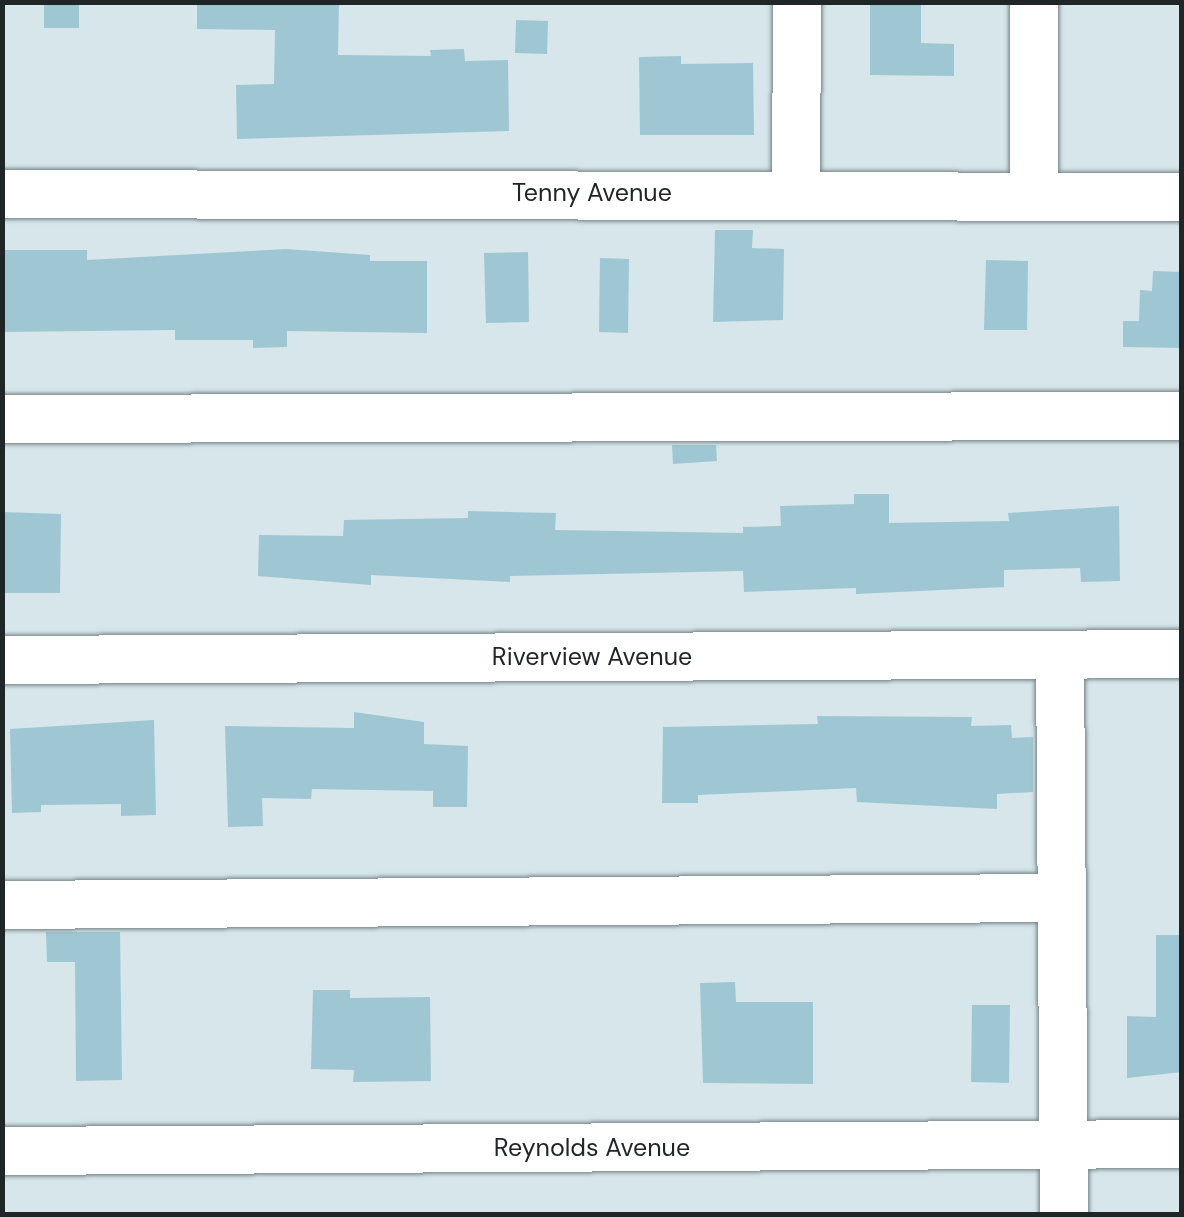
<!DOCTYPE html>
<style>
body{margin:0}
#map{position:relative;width:1184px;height:1217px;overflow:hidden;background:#d6e6ea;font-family:"DM Sans",sans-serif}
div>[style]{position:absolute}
.building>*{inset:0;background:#9fc7d3}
.roads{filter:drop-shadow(0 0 2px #758388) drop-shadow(0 0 2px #758388)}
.minor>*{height:48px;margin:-24px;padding:0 24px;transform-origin:24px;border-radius:24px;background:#fff}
span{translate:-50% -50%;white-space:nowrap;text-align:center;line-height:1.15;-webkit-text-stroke:10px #fff;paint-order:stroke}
.street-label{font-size:25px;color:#202527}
.frame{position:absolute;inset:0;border:5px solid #202527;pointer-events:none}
</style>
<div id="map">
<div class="building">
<div style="clip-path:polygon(44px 2px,79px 2px,79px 28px,44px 28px)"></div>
<div style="clip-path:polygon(197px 2px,339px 2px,338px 55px,431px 56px,430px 50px,464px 49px,465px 61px,508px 60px,509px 131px,237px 139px,236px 85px,274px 84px,275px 30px,197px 29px)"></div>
<div style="clip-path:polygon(870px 5px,921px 5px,921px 43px,954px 44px,954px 76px,870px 75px)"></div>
<div style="clip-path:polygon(516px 20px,548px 21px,547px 54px,515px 53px)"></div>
<div style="clip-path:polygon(681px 56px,681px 64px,753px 63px,754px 135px,640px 135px,639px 57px)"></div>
<div style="clip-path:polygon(715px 230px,753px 230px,752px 248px,784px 249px,783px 320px,713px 322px)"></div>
<div style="clip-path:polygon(286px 249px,370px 255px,370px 261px,427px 261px,427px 333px,287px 331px,287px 347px,253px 348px,253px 340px,175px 340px,175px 330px,2px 332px,2px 250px,87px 250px,87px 260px)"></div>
<div style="clip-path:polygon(528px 252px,529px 322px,486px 323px,484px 253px)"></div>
<div style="clip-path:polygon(600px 258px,629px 259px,628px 333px,599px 332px)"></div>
<div style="clip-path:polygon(986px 260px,1028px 261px,1027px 330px,984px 330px)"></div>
<div style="clip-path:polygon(1153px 271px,1182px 272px,1182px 348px,1123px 347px,1123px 321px,1139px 321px,1140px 290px,1152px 291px)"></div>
<div style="clip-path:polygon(672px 445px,716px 445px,717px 461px,673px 464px)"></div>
<div style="clip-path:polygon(854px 494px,889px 494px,889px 523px,1009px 521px,1008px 513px,1119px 506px,1120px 581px,1081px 582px,1080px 568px,1004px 570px,1004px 587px,856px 594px,856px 588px,744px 592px,743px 571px,510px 576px,510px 582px,371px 575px,371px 585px,258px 576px,259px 535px,343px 536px,344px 520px,468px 518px,468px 511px,556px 513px,555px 530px,743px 533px,743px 527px,781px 526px,780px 506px,854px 504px)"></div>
<div style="clip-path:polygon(2px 512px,61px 514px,60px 593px,2px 593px)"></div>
<div style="clip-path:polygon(354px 712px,424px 722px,424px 744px,468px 746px,467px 807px,433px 807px,433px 791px,312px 789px,311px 799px,262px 798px,263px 826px,228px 827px,225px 726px,354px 728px)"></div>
<div style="clip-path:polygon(817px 716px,972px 717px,971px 726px,1011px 725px,1012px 738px,1033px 737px,1033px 792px,997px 794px,997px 809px,857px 802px,856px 788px,698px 795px,698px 803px,662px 803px,663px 727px,818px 724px)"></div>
<div style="clip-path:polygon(154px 720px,156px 815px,121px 816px,121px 804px,41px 805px,41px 812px,12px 813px,10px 729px)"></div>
<div style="clip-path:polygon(46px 932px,120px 932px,122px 1080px,76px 1081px,75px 962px,47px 962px)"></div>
<div style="clip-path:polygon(1156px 935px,1182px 935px,1182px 1072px,1127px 1078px,1127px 1016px,1156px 1017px)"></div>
<div style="clip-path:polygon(735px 982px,736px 1002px,813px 1002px,813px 1084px,703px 1083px,700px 983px)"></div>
<div style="clip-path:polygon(313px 990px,350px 990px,350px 998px,430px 997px,431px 1081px,353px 1082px,354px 1070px,311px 1069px)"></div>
<div style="clip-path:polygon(972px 1005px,1010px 1005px,1009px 1083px,971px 1082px)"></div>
</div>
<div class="roads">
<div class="minor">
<div style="left:796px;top:193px;width:191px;rotate:-89.7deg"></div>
<div style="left:2px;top:194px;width:1180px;rotate:0.15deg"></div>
<div style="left:1034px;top:194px;width:192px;rotate:-90deg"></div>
<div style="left:2px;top:419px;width:1180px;rotate:-0.15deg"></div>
<div style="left:1060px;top:655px;width:559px;rotate:89.59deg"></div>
<div style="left:2px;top:660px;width:1180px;rotate:-0.29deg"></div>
<div style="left:2px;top:905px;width:1060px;rotate:-0.38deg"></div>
<div style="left:2px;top:1151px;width:1180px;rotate:-0.34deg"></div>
</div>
</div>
<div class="street-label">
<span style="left:592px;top:193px">Tenny Avenue</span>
<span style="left:592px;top:657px">Riverview Avenue</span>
<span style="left:592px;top:1148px">Reynolds Avenue</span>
</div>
<div class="frame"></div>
</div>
